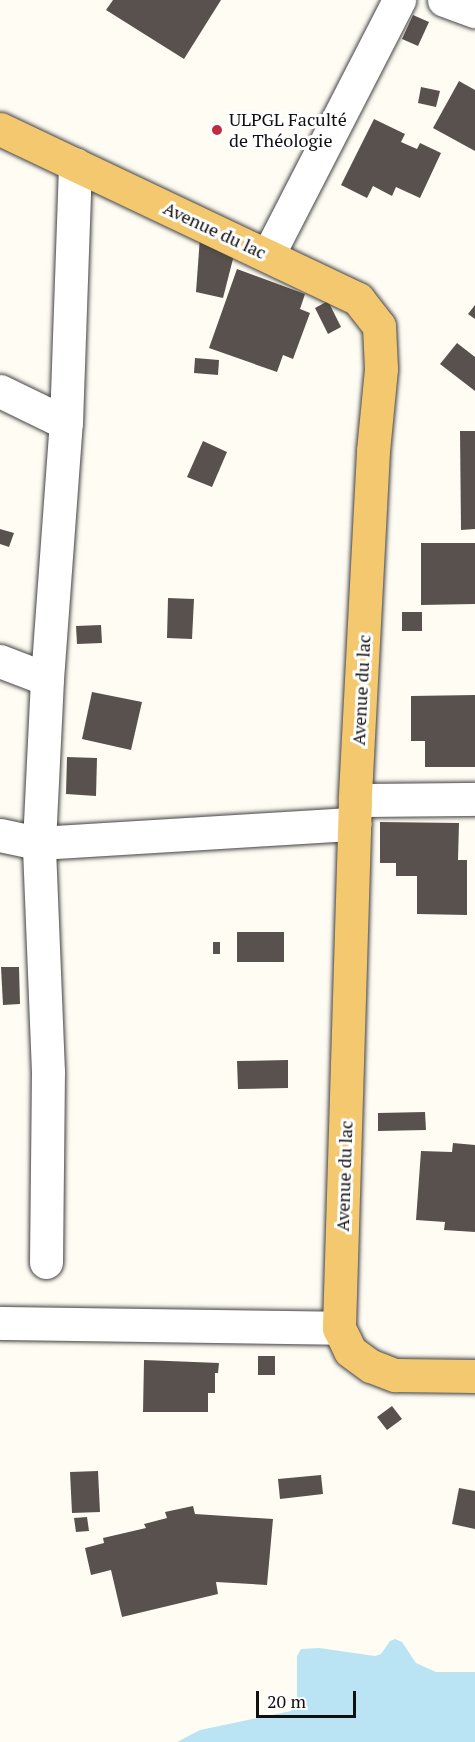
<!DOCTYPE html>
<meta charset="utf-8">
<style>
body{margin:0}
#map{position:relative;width:475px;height:1742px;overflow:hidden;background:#fffcf4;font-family:"PT Serif",serif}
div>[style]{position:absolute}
.water>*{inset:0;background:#bae4f4}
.building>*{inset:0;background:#59514d}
.roads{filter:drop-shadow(0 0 2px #434343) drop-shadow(0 0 2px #434343)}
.minor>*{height:33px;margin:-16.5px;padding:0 16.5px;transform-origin:16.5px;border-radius:16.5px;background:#fff}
.major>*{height:33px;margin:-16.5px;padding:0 16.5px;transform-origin:16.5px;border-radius:16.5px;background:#f3c86f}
.dots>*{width:16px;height:16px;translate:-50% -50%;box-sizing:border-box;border:3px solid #fff;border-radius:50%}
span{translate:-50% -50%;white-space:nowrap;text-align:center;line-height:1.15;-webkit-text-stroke:6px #fff;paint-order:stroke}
.poi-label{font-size:18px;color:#101010}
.left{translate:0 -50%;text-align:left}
.street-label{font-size:18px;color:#101010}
.scale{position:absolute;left:256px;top:1691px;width:100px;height:27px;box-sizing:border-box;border:3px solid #101010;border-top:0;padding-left:8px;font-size:18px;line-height:21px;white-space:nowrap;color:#101010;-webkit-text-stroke:4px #fff;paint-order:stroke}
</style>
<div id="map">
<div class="water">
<div style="clip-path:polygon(395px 1639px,402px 1642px,416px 1663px,436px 1672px,475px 1672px,475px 1742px,177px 1742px,200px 1730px,291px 1711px,297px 1703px,297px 1656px,301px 1649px,319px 1648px,375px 1656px,381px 1654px,390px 1641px)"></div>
</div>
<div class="building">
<div style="clip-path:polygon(113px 0,221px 0,184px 59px,106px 10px)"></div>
<div style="clip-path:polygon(413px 15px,429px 22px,418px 46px,402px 39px)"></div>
<div style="clip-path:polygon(459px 81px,475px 90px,475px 151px,433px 128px)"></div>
<div style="clip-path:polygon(421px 87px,440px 91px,436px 107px,418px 103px)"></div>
<div style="clip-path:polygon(374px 119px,405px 134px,401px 142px,417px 149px,420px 143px,441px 153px,420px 198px,396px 187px,392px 196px,373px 186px,367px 198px,341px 185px)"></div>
<div style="clip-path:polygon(200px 237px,234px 255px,223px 298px,196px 292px)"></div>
<div style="clip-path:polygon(237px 269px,305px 294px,300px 309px,310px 313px,293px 359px,283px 355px,277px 372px,209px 348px)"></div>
<div style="clip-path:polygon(328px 301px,341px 327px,328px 334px,315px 308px)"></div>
<div style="clip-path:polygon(475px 305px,475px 319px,468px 314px)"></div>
<div style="clip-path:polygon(457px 343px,475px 357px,475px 391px,440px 364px)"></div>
<div style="clip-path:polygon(195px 358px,219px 360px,218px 375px,194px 373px)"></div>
<div style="clip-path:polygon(460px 431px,475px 431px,475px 529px,461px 530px)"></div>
<div style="clip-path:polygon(203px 441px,227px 452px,212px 487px,187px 477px)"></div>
<div style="clip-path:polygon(0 529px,14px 533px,9px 547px,0 544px)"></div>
<div style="clip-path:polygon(421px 543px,475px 543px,475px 604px,421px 605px)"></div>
<div style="clip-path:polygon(168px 598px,194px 599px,192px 639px,167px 638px)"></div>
<div style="clip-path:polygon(402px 612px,422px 612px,422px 631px,402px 631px)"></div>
<div style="clip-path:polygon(101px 625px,102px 643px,77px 644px,76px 626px)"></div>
<div style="clip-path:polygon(92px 692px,142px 702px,131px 750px,82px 739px)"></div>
<div style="clip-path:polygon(475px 695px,475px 767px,425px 767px,425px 741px,411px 741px,411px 696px)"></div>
<div style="clip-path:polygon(67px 757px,97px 758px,96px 796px,66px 794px)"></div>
<div style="clip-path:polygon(380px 822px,459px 823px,458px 860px,467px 860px,467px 915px,417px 914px,417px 876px,396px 876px,396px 863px,380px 863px)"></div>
<div style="clip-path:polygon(237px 932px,284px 932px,284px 962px,237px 962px)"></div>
<div style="clip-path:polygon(213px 942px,220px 942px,220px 954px,213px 954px)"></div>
<div style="clip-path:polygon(1px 967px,19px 967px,20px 1004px,3px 1005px)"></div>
<div style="clip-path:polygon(288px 1060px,288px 1088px,238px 1089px,237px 1061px)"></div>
<div style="clip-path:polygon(425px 1112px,426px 1130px,378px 1131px,378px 1113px)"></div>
<div style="clip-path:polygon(453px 1143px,475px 1145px,475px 1232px,444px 1230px,445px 1222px,416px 1220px,421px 1151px,452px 1152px)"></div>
<div style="clip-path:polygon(258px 1356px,275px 1356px,275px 1375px,258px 1375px)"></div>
<div style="clip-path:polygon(144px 1360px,219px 1363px,218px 1373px,215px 1373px,215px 1393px,208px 1393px,208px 1412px,143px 1412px)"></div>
<div style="clip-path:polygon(392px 1406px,402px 1419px,387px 1430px,377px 1417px)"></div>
<div style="clip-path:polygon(98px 1471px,100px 1512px,72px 1513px,70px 1472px)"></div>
<div style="clip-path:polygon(321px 1475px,323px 1494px,280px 1499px,278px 1479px)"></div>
<div style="clip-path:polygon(459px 1488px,475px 1491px,475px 1529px,452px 1524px)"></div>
<div style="clip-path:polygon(193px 1506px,195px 1514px,273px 1519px,267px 1585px,216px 1582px,218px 1594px,122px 1617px,111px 1570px,91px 1575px,85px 1548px,104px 1543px,103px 1538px,146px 1528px,144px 1524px,167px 1518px,165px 1512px)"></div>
<div style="clip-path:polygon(87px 1517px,89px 1531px,76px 1532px,74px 1518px)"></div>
</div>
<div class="roads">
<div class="minor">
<div style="left:444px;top:0;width:33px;rotate:20deg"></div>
<div style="left:268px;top:255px;width:287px;rotate:-62.8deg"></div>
<div style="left:0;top:391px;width:73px;rotate:25.9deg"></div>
<div style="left:0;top:661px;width:50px;rotate:21deg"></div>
<div style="left:355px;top:800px;width:120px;rotate:-0.5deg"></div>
<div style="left:0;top:835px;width:40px;rotate:12deg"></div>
<div style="left:39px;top:843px;width:316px;rotate:-3.5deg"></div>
<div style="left:46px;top:1262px;width:190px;rotate:-89.4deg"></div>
<div style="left:48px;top:1072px;width:229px;rotate:-92.3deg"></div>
<div style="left:39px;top:843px;width:164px;rotate:-87.2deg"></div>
<div style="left:47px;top:679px;width:257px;rotate:-85.8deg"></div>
<div style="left:66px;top:423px;width:259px;rotate:-88deg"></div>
<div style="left:0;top:1323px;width:339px;rotate:0.8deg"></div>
</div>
<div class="major">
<div style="left:0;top:129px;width:396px;rotate:25.4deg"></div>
<div style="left:358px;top:299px;width:34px;rotate:52deg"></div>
<div style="left:379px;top:326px;width:43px;rotate:87.3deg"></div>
<div style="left:381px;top:369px;width:82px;rotate:95.6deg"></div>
<div style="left:373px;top:451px;width:349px;rotate:93deg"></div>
<div style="left:355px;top:800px;width:528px;rotate:91.74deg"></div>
<div style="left:339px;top:1328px;width:25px;rotate:64deg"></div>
<div style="left:350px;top:1351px;width:26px;rotate:36deg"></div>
<div style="left:371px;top:1366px;width:26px;rotate:21deg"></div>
<div style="left:395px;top:1375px;width:80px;rotate:0.7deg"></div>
</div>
</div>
<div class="dots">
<div style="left:217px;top:130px;background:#bd2c3f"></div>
</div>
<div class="poi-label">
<span class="left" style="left:229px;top:130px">ULPGL Faculté<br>de Théologie</span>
</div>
<div class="street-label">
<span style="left:215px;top:230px;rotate:25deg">Avenue du lac</span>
<span style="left:361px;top:690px;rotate:-87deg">Avenue du lac</span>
<span style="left:344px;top:1176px;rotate:-88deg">Avenue du lac</span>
</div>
<div class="scale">20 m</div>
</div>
